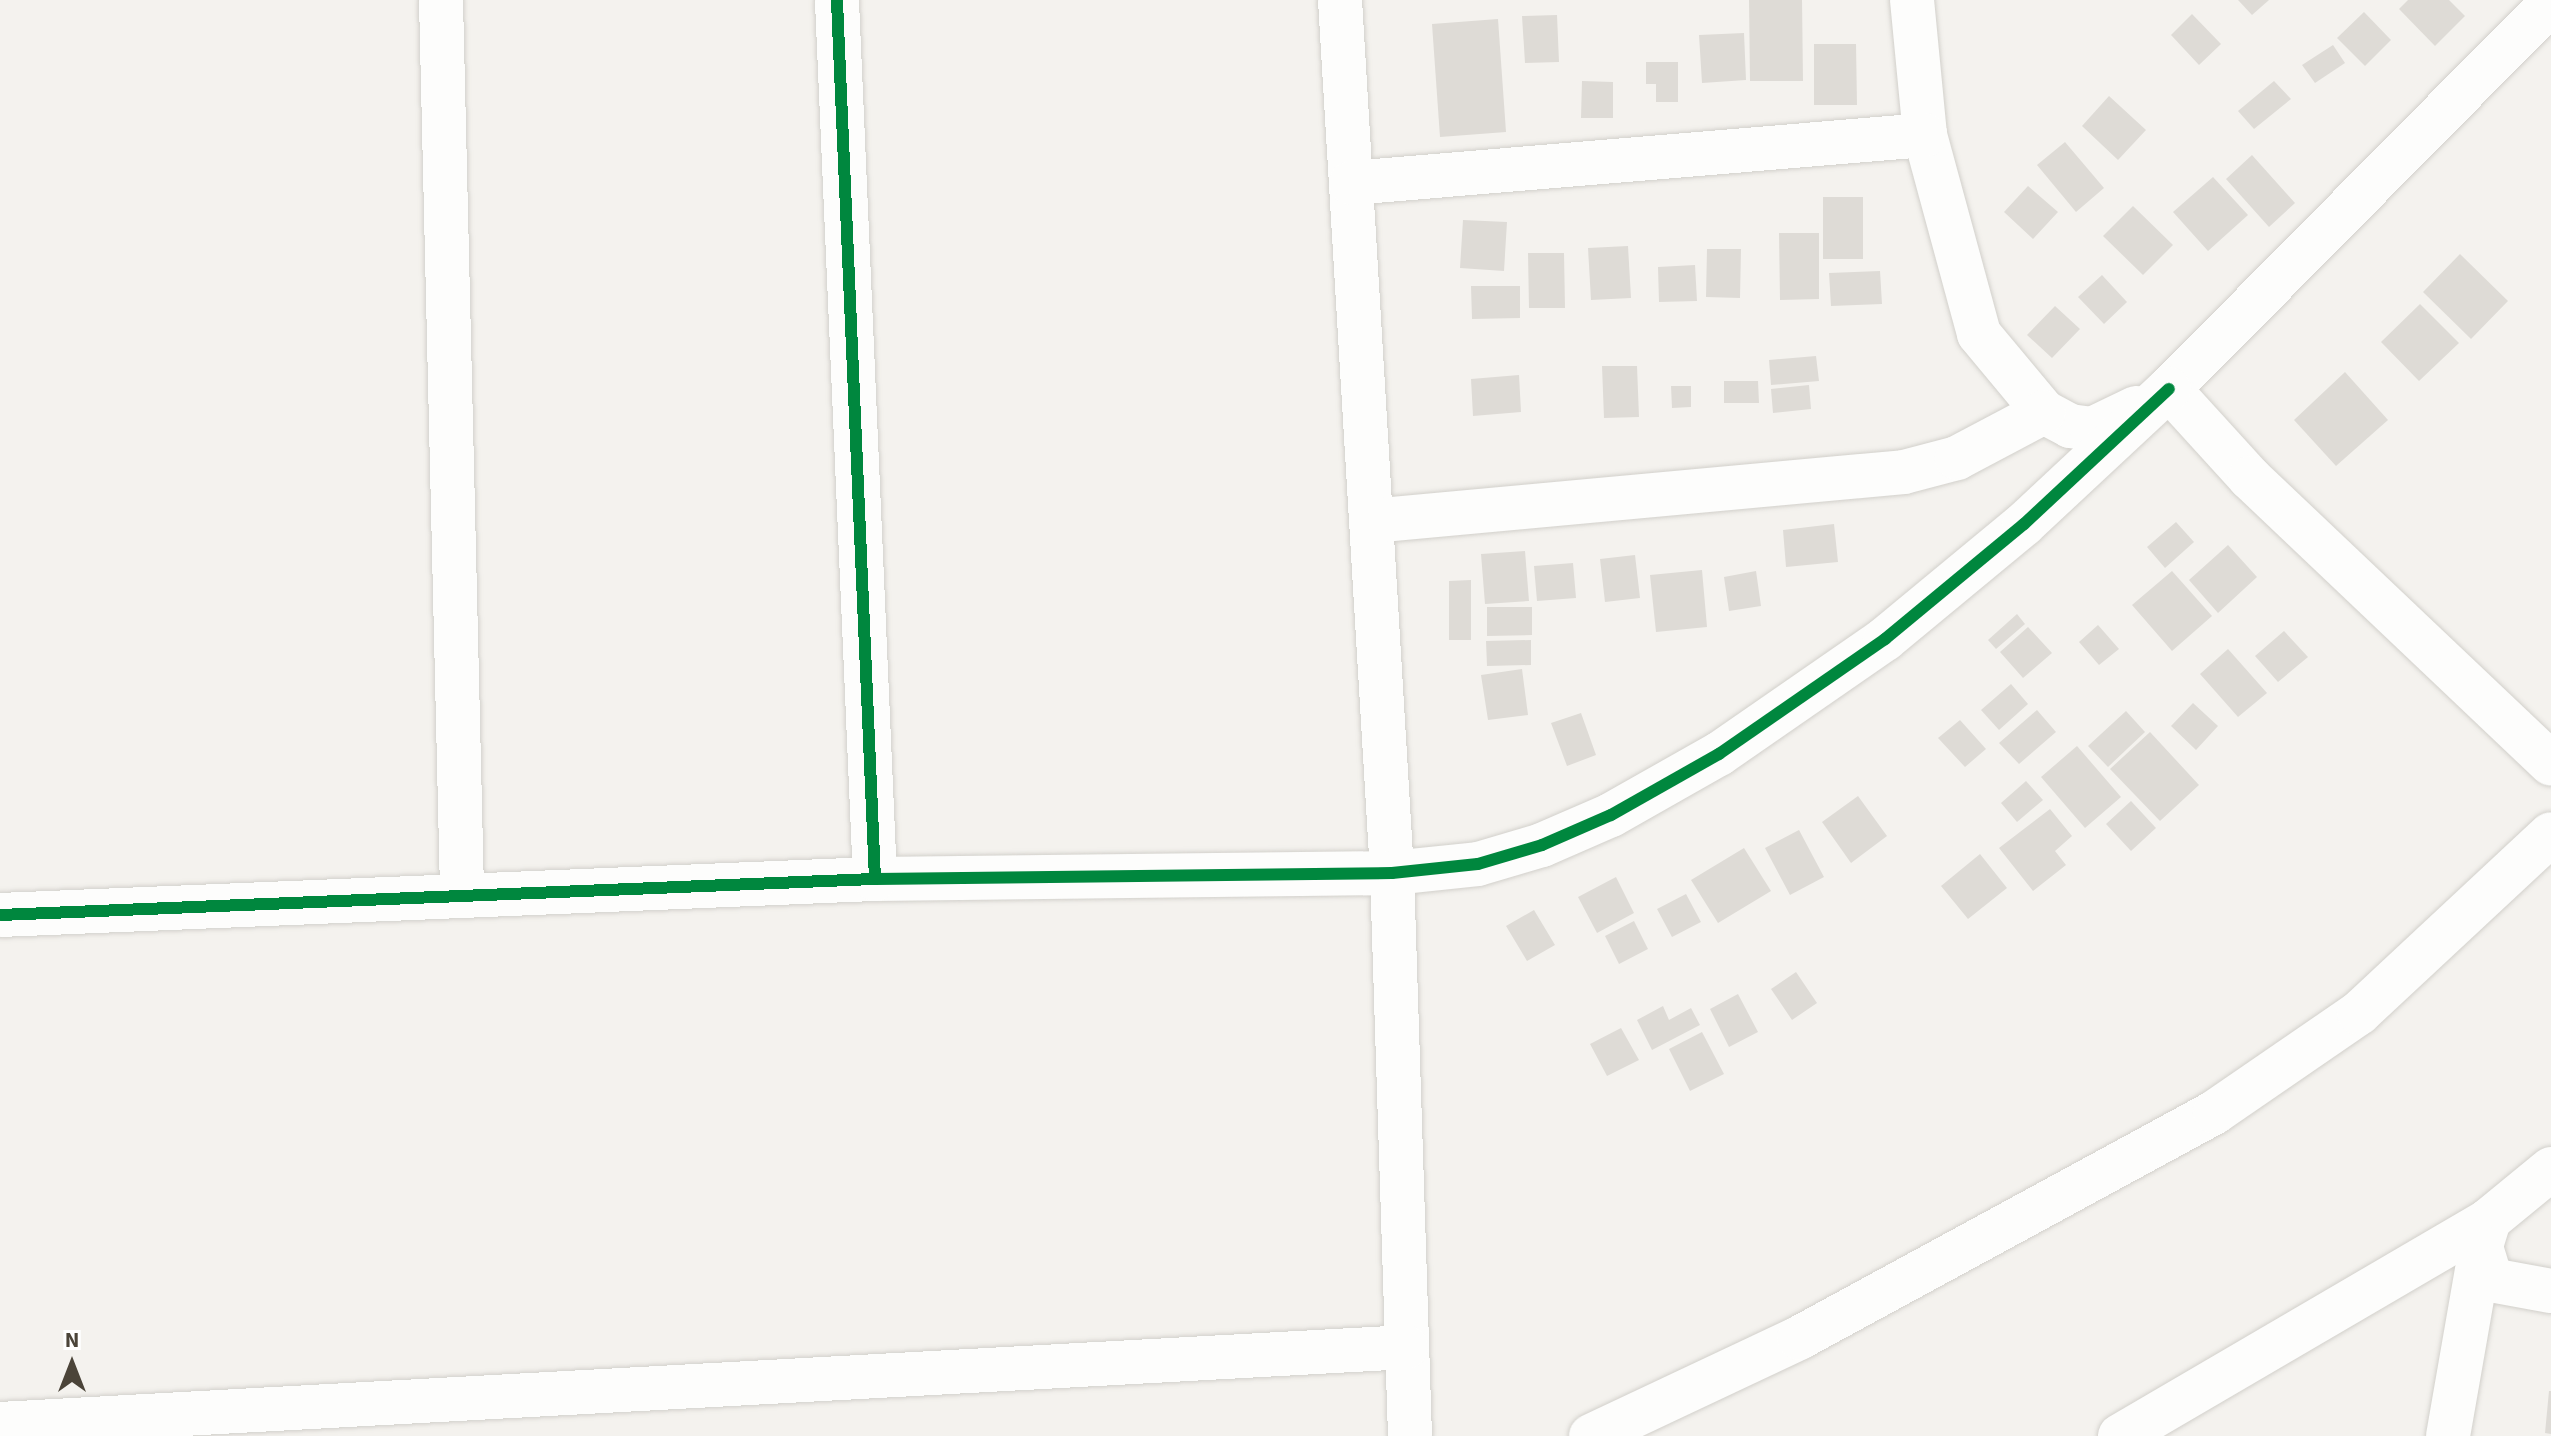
<!DOCTYPE html>
<style>
body{margin:0}
#map{position:relative;width:2551px;height:1436px;overflow:hidden;background:#f4f2ee;font-family:"Source Sans 3",sans-serif}
div>[style]{position:absolute}
.building>*{inset:0;background:#dedbd6}
.roads{filter:drop-shadow(0 0 2px #d2d0cb) drop-shadow(0 0 2px #d2d0cb)}
.minor>*{height:44px;margin:-22px;padding:0 22px;transform-origin:22px;border-radius:22px;background:#fdfdfc}
.cycleway>*{height:12px;margin:-6px;padding:0 6px;transform-origin:6px;border-radius:6px;background:#00873e}
span{translate:-50% -50%;white-space:nowrap;text-align:center;line-height:1.15;-webkit-text-stroke:8px #fff;paint-order:stroke}
.north{position:absolute;left:32px;top:1324px;width:80px;height:80px;-webkit-text-stroke:6px #fff;paint-order:stroke;rotate:0deg;font-size:22px;font-weight:700;line-height:32px;text-align:center;color:#4b4439}
.north::after{content:'';display:block;margin:auto;width:28px;height:36px;background:#4b4439;clip-path:polygon(50% 0,100% 100%,50% 72%,0 100%)}
</style>
<div id="map">
<div class="building">
<div style="clip-path:polygon(1749px 0,1802px 0,1803px 81px,1750px 81px)"></div>
<div style="clip-path:polygon(2238px 0,2269px 0,2252px 15px)"></div>
<div style="clip-path:polygon(2408px 0,2449px 0,2465px 16px,2435px 46px,2399px 9px)"></div>
<div style="clip-path:polygon(2364px 12px,2391px 40px,2365px 66px,2337px 38px)"></div>
<div style="clip-path:polygon(2192px 14px,2221px 44px,2199px 65px,2171px 35px)"></div>
<div style="clip-path:polygon(1557px 15px,1559px 62px,1525px 63px,1522px 16px)"></div>
<div style="clip-path:polygon(1498px 19px,1506px 132px,1440px 137px,1432px 24px)"></div>
<div style="clip-path:polygon(1744px 33px,1746px 80px,1702px 83px,1699px 35px)"></div>
<div style="clip-path:polygon(1814px 44px,1856px 44px,1857px 105px,1814px 105px)"></div>
<div style="clip-path:polygon(2333px 45px,2345px 63px,2315px 83px,2302px 65px)"></div>
<div style="clip-path:polygon(1646px 62px,1678px 62px,1678px 102px,1656px 102px,1656px 84px,1646px 84px)"></div>
<div style="clip-path:polygon(1582px 81px,1613px 82px,1613px 118px,1581px 118px)"></div>
<div style="clip-path:polygon(2274px 81px,2291px 99px,2254px 129px,2238px 111px)"></div>
<div style="clip-path:polygon(2109px 96px,2146px 130px,2118px 160px,2082px 126px)"></div>
<div style="clip-path:polygon(2065px 142px,2104px 188px,2076px 212px,2037px 165px)"></div>
<div style="clip-path:polygon(2252px 155px,2295px 203px,2269px 227px,2226px 179px)"></div>
<div style="clip-path:polygon(2213px 177px,2248px 215px,2208px 251px,2173px 212px)"></div>
<div style="clip-path:polygon(2028px 186px,2058px 212px,2033px 239px,2004px 212px)"></div>
<div style="clip-path:polygon(1823px 197px,1863px 197px,1863px 259px,1823px 259px)"></div>
<div style="clip-path:polygon(2133px 206px,2173px 245px,2143px 275px,2103px 236px)"></div>
<div style="clip-path:polygon(1463px 220px,1507px 222px,1504px 271px,1460px 268px)"></div>
<div style="clip-path:polygon(1779px 233px,1819px 233px,1819px 299px,1780px 300px)"></div>
<div style="clip-path:polygon(1628px 246px,1631px 298px,1591px 300px,1588px 248px)"></div>
<div style="clip-path:polygon(1707px 249px,1741px 249px,1740px 298px,1706px 297px)"></div>
<div style="clip-path:polygon(1528px 253px,1564px 253px,1565px 308px,1529px 308px)"></div>
<div style="clip-path:polygon(2460px 254px,2508px 301px,2471px 339px,2423px 292px)"></div>
<div style="clip-path:polygon(1695px 265px,1697px 301px,1659px 302px,1658px 267px)"></div>
<div style="clip-path:polygon(1880px 271px,1882px 304px,1831px 306px,1829px 273px)"></div>
<div style="clip-path:polygon(2102px 275px,2127px 302px,2104px 324px,2078px 297px)"></div>
<div style="clip-path:polygon(1471px 286px,1520px 286px,1520px 318px,1472px 319px)"></div>
<div style="clip-path:polygon(2420px 304px,2459px 343px,2419px 381px,2381px 342px)"></div>
<div style="clip-path:polygon(2055px 306px,2080px 329px,2052px 358px,2027px 335px)"></div>
<div style="clip-path:polygon(1816px 356px,1819px 381px,1771px 385px,1769px 360px)"></div>
<div style="clip-path:polygon(1602px 366px,1637px 366px,1639px 417px,1604px 418px)"></div>
<div style="clip-path:polygon(2345px 372px,2388px 420px,2336px 466px,2294px 420px)"></div>
<div style="clip-path:polygon(1519px 375px,1521px 412px,1473px 416px,1471px 379px)"></div>
<div style="clip-path:polygon(1724px 381px,1758px 381px,1759px 403px,1724px 403px)"></div>
<div style="clip-path:polygon(1809px 385px,1811px 409px,1773px 413px,1771px 389px)"></div>
<div style="clip-path:polygon(1671px 386px,1691px 386px,1691px 407px,1672px 408px)"></div>
<div style="clip-path:polygon(2176px 522px,2194px 542px,2165px 568px,2147px 547px)"></div>
<div style="clip-path:polygon(1834px 524px,1838px 562px,1786px 567px,1783px 530px)"></div>
<div style="clip-path:polygon(2228px 545px,2257px 577px,2218px 613px,2189px 580px)"></div>
<div style="clip-path:polygon(1525px 551px,1529px 601px,1485px 604px,1481px 554px)"></div>
<div style="clip-path:polygon(1635px 555px,1640px 598px,1605px 602px,1600px 559px)"></div>
<div style="clip-path:polygon(1573px 563px,1576px 598px,1537px 601px,1534px 566px)"></div>
<div style="clip-path:polygon(1702px 570px,1707px 627px,1656px 632px,1650px 575px)"></div>
<div style="clip-path:polygon(1756px 571px,1761px 606px,1729px 611px,1724px 577px)"></div>
<div style="clip-path:polygon(2172px 571px,2212px 616px,2172px 651px,2132px 605px)"></div>
<div style="clip-path:polygon(1471px 580px,1471px 640px,1449px 640px,1449px 581px)"></div>
<div style="clip-path:polygon(1487px 607px,1532px 607px,1532px 635px,1487px 636px)"></div>
<div style="clip-path:polygon(2017px 614px,2025px 624px,1996px 649px,1988px 640px)"></div>
<div style="clip-path:polygon(2098px 625px,2119px 649px,2099px 665px,2079px 642px)"></div>
<div style="clip-path:polygon(2028px 627px,2052px 653px,2023px 678px,2000px 652px)"></div>
<div style="clip-path:polygon(2284px 631px,2308px 657px,2278px 682px,2255px 656px)"></div>
<div style="clip-path:polygon(1531px 640px,1531px 665px,1487px 666px,1486px 641px)"></div>
<div style="clip-path:polygon(2228px 649px,2267px 693px,2238px 717px,2200px 674px)"></div>
<div style="clip-path:polygon(1522px 669px,1528px 715px,1488px 720px,1481px 675px)"></div>
<div style="clip-path:polygon(2011px 684px,2028px 704px,1999px 730px,1981px 710px)"></div>
<div style="clip-path:polygon(2193px 703px,2218px 726px,2196px 750px,2171px 726px)"></div>
<div style="clip-path:polygon(2037px 710px,2056px 732px,2019px 764px,1999px 743px)"></div>
<div style="clip-path:polygon(2126px 711px,2145px 732px,2108px 767px,2088px 746px)"></div>
<div style="clip-path:polygon(1581px 713px,1596px 755px,1567px 766px,1551px 723px)"></div>
<div style="clip-path:polygon(1960px 720px,1986px 749px,1965px 767px,1938px 738px)"></div>
<div style="clip-path:polygon(2150px 732px,2199px 785px,2160px 821px,2110px 769px)"></div>
<div style="clip-path:polygon(2077px 746px,2121px 797px,2085px 828px,2041px 777px)"></div>
<div style="clip-path:polygon(2026px 781px,2043px 800px,2017px 822px,2001px 803px)"></div>
<div style="clip-path:polygon(1858px 796px,1887px 836px,1851px 863px,1822px 822px)"></div>
<div style="clip-path:polygon(2131px 801px,2156px 828px,2131px 851px,2106px 824px)"></div>
<div style="clip-path:polygon(2050px 809px,2072px 836px,2055px 851px,2066px 865px,2033px 891px,1999px 848px)"></div>
<div style="clip-path:polygon(1799px 830px,1824px 877px,1790px 895px,1765px 848px)"></div>
<div style="clip-path:polygon(1744px 848px,1771px 891px,1718px 923px,1691px 880px)"></div>
<div style="clip-path:polygon(1980px 854px,2007px 888px,1968px 919px,1941px 886px)"></div>
<div style="clip-path:polygon(1616px 877px,1634px 913px,1597px 933px,1578px 897px)"></div>
<div style="clip-path:polygon(1686px 894px,1701px 922px,1672px 937px,1657px 909px)"></div>
<div style="clip-path:polygon(1534px 910px,1555px 945px,1527px 961px,1506px 926px)"></div>
<div style="clip-path:polygon(1634px 921px,1648px 949px,1619px 964px,1605px 936px)"></div>
<div style="clip-path:polygon(1796px 972px,1817px 1003px,1792px 1020px,1771px 989px)"></div>
<div style="clip-path:polygon(1738px 994px,1758px 1032px,1729px 1047px,1710px 1009px)"></div>
<div style="clip-path:polygon(1663px 1006px,1669px 1020px,1691px 1008px,1700px 1025px,1652px 1050px,1637px 1020px)"></div>
<div style="clip-path:polygon(1621px 1028px,1639px 1060px,1607px 1076px,1590px 1044px)"></div>
<div style="clip-path:polygon(1702px 1032px,1724px 1074px,1690px 1091px,1669px 1049px)"></div>
<div style="clip-path:polygon(2549px 1391px,2551px 1391px,2551px 1434px,2545px 1433px)"></div>
</div>
<div class="roads">
<div class="minor">
<div style="left:441px;top:0;width:893px;rotate:88.65deg"></div>
<div style="left:1340px;top:0;width:875px;rotate:86.59deg"></div>
<div style="left:1392px;top:873px;width:563px;rotate:88.17deg"></div>
<div style="left:1912px;top:0;width:136px;rotate:84.5deg"></div>
<div style="left:1925px;top:135px;width:206px;rotate:74.8deg"></div>
<div style="left:1979px;top:334px;width:102px;rotate:50.2deg"></div>
<div style="left:2044px;top:412px;width:30px;rotate:28deg"></div>
<div style="left:2070px;top:426px;width:22px;rotate:8deg"></div>
<div style="left:2092px;top:429px;width:49px;rotate:-25.5deg"></div>
<div style="left:2551px;top:3px;width:543px;rotate:134.7deg"></div>
<div style="left:2169px;top:389px;width:120px;rotate:47.7deg"></div>
<div style="left:2250px;top:478px;width:415px;rotate:43.5deg"></div>
<div style="left:1351px;top:183px;width:576px;rotate:-4.78deg"></div>
<div style="left:1371px;top:521px;width:535px;rotate:-5.25deg"></div>
<div style="left:1904px;top:472px;width:55px;rotate:-14.8deg"></div>
<div style="left:1957px;top:458px;width:98px;rotate:-27.9deg"></div>
<div style="left:875px;top:879px;width:517px;rotate:-0.66deg"></div>
<div style="left:1392px;top:873px;width:86px;rotate:-6deg"></div>
<div style="left:1478px;top:864px;width:67px;rotate:-16.5deg"></div>
<div style="left:1542px;top:845px;width:75px;rotate:-23.5deg"></div>
<div style="left:1611px;top:815px;width:124px;rotate:-29.5deg"></div>
<div style="left:1719px;top:754px;width:202px;rotate:-34.7deg"></div>
<div style="left:1885px;top:639px;width:180px;rotate:-39.6deg"></div>
<div style="left:2024px;top:524px;width:198px;rotate:-43deg"></div>
<div style="left:0;top:915px;width:876px;rotate:-2.36deg"></div>
<div style="left:875px;top:879px;width:880px;rotate:-92.48deg"></div>
<div style="left:2551px;top:1169px;width:80px;rotate:140.6deg"></div>
<div style="left:2489px;top:1220px;width:28px;rotate:107deg"></div>
<div style="left:2481px;top:1247px;width:34px;rotate:73deg"></div>
<div style="left:2491px;top:1280px;width:61px;rotate:10.4deg"></div>
<div style="left:0;top:1424px;width:1408px;rotate:-3.13deg"></div>
<div style="left:1591px;top:1436px;width:230px;rotate:-25.2deg"></div>
<div style="left:1799px;top:1338px;width:473px;rotate:-28.5deg"></div>
<div style="left:2215px;top:1112px;width:175px;rotate:-34.5deg"></div>
<div style="left:2359px;top:1013px;width:262px;rotate:-43deg"></div>
<div style="left:2120px;top:1436px;width:428px;rotate:-30.3deg"></div>
<div style="left:2448px;top:1436px;width:192px;rotate:-80.1deg"></div>
</div>
</div>
<div class="cycleway">
<div style="left:875px;top:879px;width:517px;rotate:-0.66deg"></div>
<div style="left:1392px;top:873px;width:86px;rotate:-6deg"></div>
<div style="left:1478px;top:864px;width:67px;rotate:-16.5deg"></div>
<div style="left:1542px;top:845px;width:75px;rotate:-23.5deg"></div>
<div style="left:1611px;top:815px;width:124px;rotate:-29.5deg"></div>
<div style="left:1719px;top:754px;width:202px;rotate:-34.7deg"></div>
<div style="left:1885px;top:639px;width:180px;rotate:-39.6deg"></div>
<div style="left:2024px;top:524px;width:198px;rotate:-43deg"></div>
<div style="left:0;top:915px;width:876px;rotate:-2.36deg"></div>
<div style="left:875px;top:879px;width:880px;rotate:-92.48deg"></div>
</div>
<div class="north">N</div>
</div>
